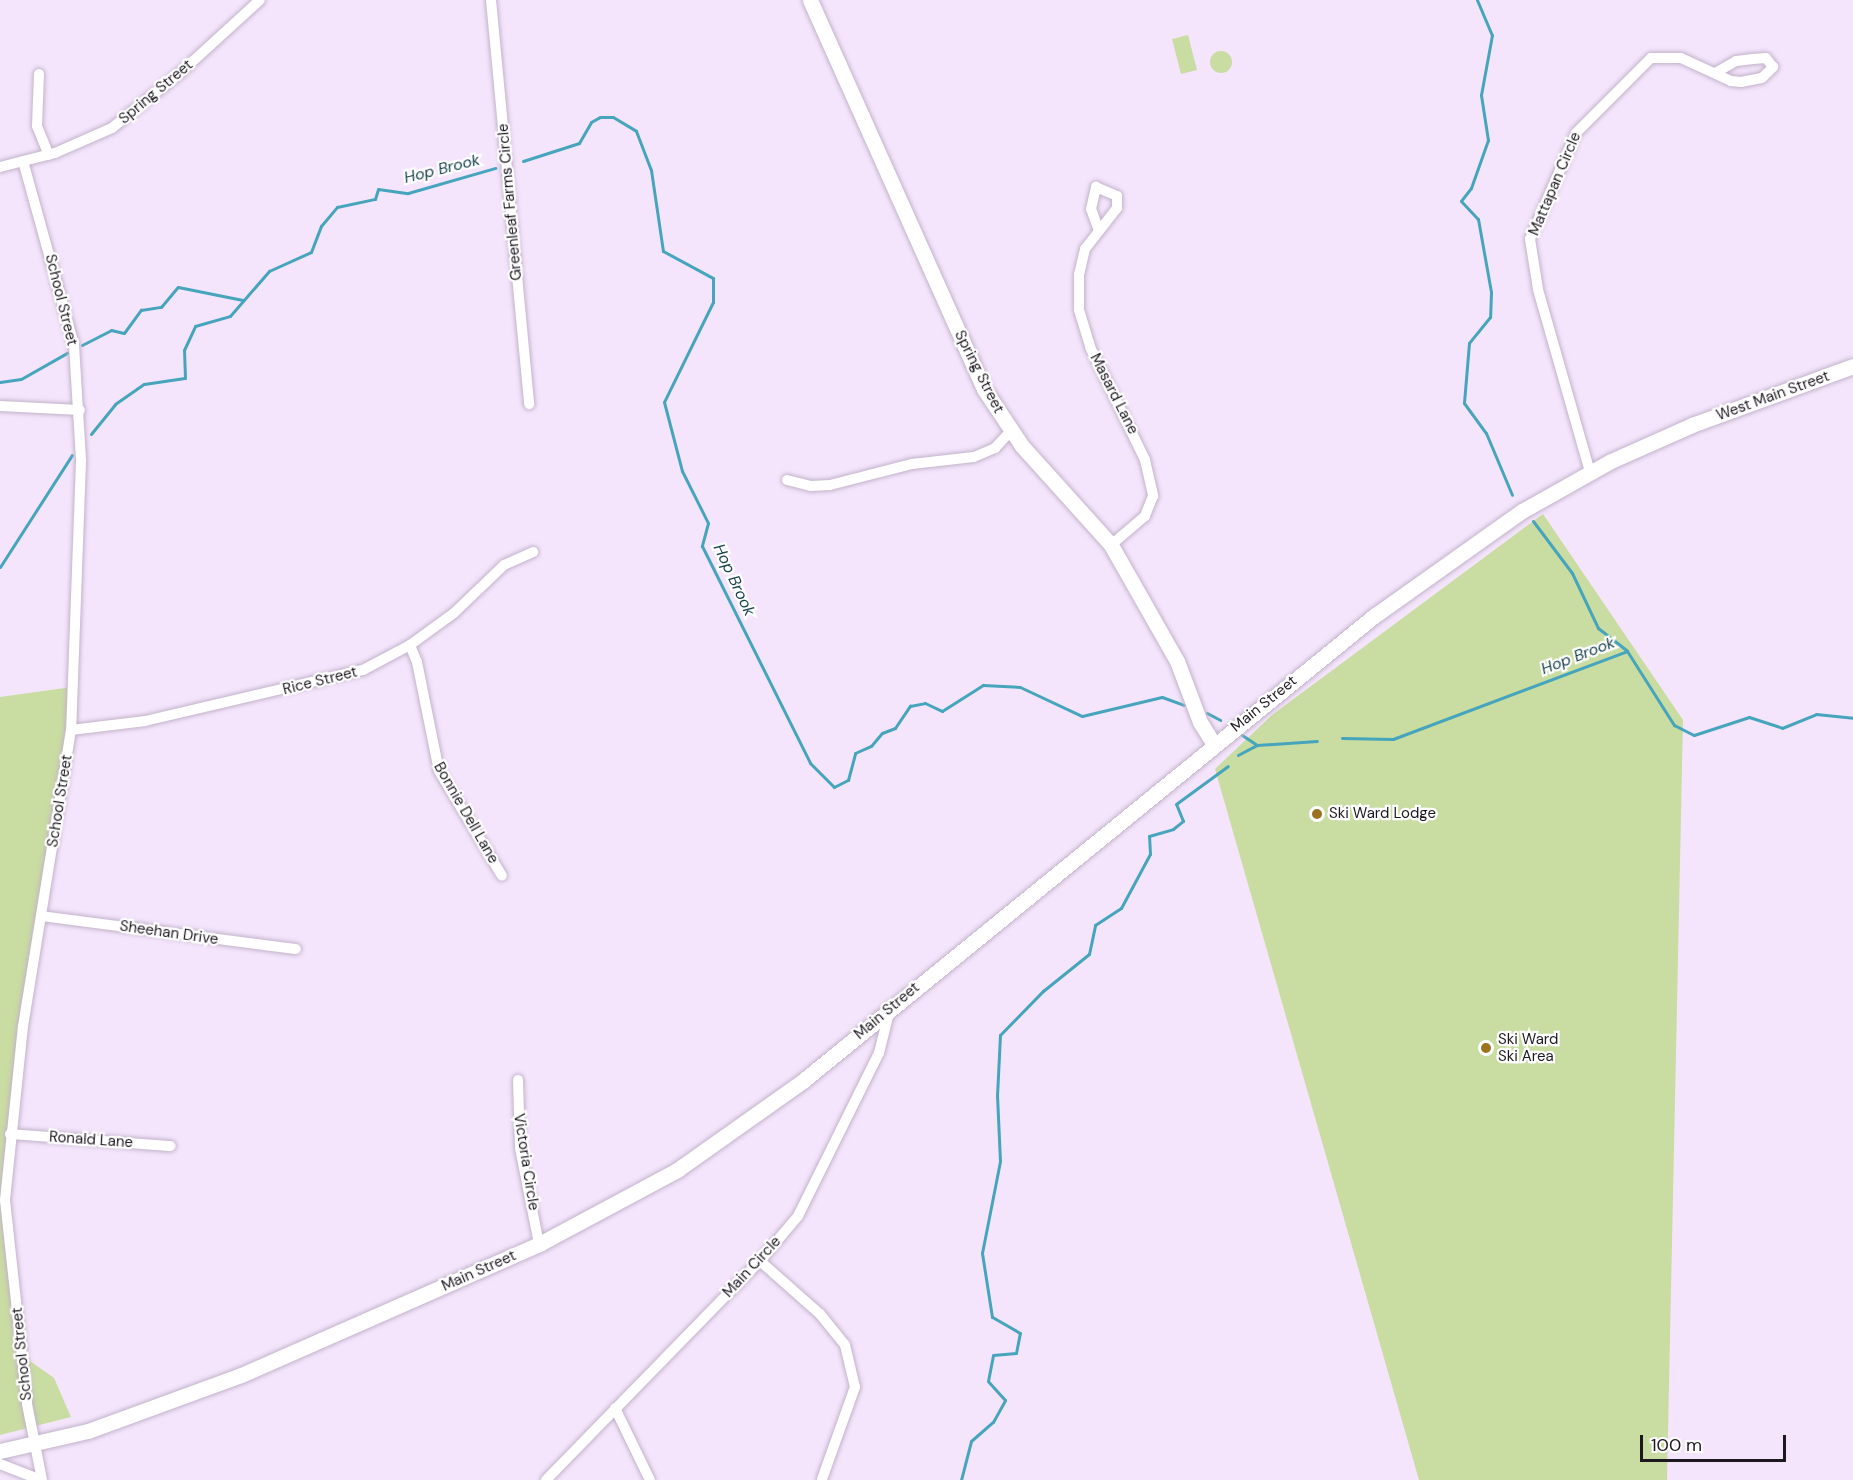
<!DOCTYPE html>
<style>
body{margin:0}
#map{position:relative;width:1853px;height:1480px;overflow:hidden;background:#f4e5fc;font-family:"DM Sans",sans-serif}
div>[style]{position:absolute}
.green>*{inset:0;background:#c9dca1}
.round{border-radius:50%}
.stream>*{height:3px;margin:-1.5px;padding:0 1.5px;transform-origin:1.5px;border-radius:1.5px;background:#46a5bd}
.roads{filter:drop-shadow(0 0 2px #c2b3ca) drop-shadow(0 0 2px #c2b3ca)}
.street>*{height:10px;margin:-5px;padding:0 5px;transform-origin:5px;border-radius:5px;background:#fff}
.secondary>*{height:15px;margin:-7.5px;padding:0 7.5px;transform-origin:7.5px;border-radius:7.5px;background:#fff}
.dots>*{width:16px;height:16px;translate:-50% -50%;box-sizing:border-box;border:3px solid #fff;border-radius:50%}
span{translate:-50% -50%;white-space:nowrap;text-align:center;line-height:1.15;-webkit-text-stroke:4.5px #fff;paint-order:stroke}
.street-label{font-size:15px;color:#1d1820}
.poi-label{font-size:15px;color:#1d1820}
.left{translate:0 -50%;text-align:left}
.water-label{font-size:16px;color:#17424d;font-style:italic}
.scale{position:absolute;left:1640px;top:1435px;width:146px;height:27px;box-sizing:border-box;border:3px solid #1d1820;border-top:0;padding-left:8px;font-size:18px;line-height:21px;white-space:nowrap;color:#1d1820;-webkit-text-stroke:4px #fff;paint-order:stroke}
</style>
<div id="map">
<div class="green">
<div style="clip-path:polygon(1188px 35px,1197px 70px,1181px 74px,1172px 39px)"></div>
<div class="round" style="left:1210px;top:51px;width:22px;height:22px"></div>
<div style="clip-path:polygon(1543px 514px,1683px 720px,1667px 1480px,1419px 1480px,1215px 769px,1272px 715px)"></div>
<div style="clip-path:polygon(72px 687px,4px 1157px,2px 1202px,23px 1356px,54px 1378px,71px 1417px,0 1435px,0 697px)"></div>
</div>
<div class="stream">
<div style="left:1477px;top:0;width:38px;rotate:67deg"></div>
<div style="left:1492px;top:35px;width:61px;rotate:100.4deg"></div>
<div style="left:1481px;top:95px;width:46px;rotate:81.2deg"></div>
<div style="left:1488px;top:140px;width:51px;rotate:109.5deg"></div>
<div style="left:1471px;top:188px;width:16px;rotate:128deg"></div>
<div style="left:1461px;top:201px;width:25px;rotate:47deg"></div>
<div style="left:1478px;top:219px;width:74px;rotate:79.9deg"></div>
<div style="left:1491px;top:292px;width:25px;rotate:92deg"></div>
<div style="left:1490px;top:317px;width:33px;rotate:129deg"></div>
<div style="left:1469px;top:343px;width:60px;rotate:94.8deg"></div>
<div style="left:1464px;top:403px;width:37px;rotate:54deg"></div>
<div style="left:1486px;top:433px;width:67px;rotate:67.2deg"></div>
<div style="left:523px;top:161px;width:59px;rotate:-17.8deg"></div>
<div style="left:579px;top:143px;width:24px;rotate:-60deg"></div>
<div style="left:591px;top:122px;width:10px;rotate:-29deg"></div>
<div style="left:600px;top:117px;width:13px"></div>
<div style="left:613px;top:117px;width:27px;rotate:31deg"></div>
<div style="left:636px;top:131px;width:42px;rotate:69deg"></div>
<div style="left:651px;top:170px;width:82px;rotate:81.6deg"></div>
<div style="left:663px;top:251px;width:57px;rotate:28.4deg"></div>
<div style="left:713px;top:278px;width:24px;rotate:90deg"></div>
<div style="left:713px;top:302px;width:111px;rotate:116.1deg"></div>
<div style="left:664px;top:402px;width:71px;rotate:75.4deg"></div>
<div style="left:682px;top:471px;width:58px;rotate:63.4deg"></div>
<div style="left:708px;top:523px;width:24px;rotate:105deg"></div>
<div style="left:702px;top:546px;width:242px;rotate:63.5deg"></div>
<div style="left:810px;top:763px;width:34px;rotate:45deg"></div>
<div style="left:834px;top:787px;width:16px;rotate:-27deg"></div>
<div style="left:848px;top:780px;width:28px;rotate:-75deg"></div>
<div style="left:855px;top:753px;width:17px;rotate:-24deg"></div>
<div style="left:871px;top:746px;width:17px;rotate:-50deg"></div>
<div style="left:882px;top:733px;width:14px;rotate:-21deg"></div>
<div style="left:895px;top:728px;width:27px;rotate:-56deg"></div>
<div style="left:910px;top:706px;width:15px;rotate:-11deg"></div>
<div style="left:925px;top:703px;width:19px;rotate:25deg"></div>
<div style="left:942px;top:711px;width:49px;rotate:-32.4deg"></div>
<div style="left:983px;top:685px;width:37px;rotate:3deg"></div>
<div style="left:1020px;top:687px;width:68px;rotate:25.1deg"></div>
<div style="left:1082px;top:716px;width:82px;rotate:-13.4deg"></div>
<div style="left:1162px;top:697px;width:23px;rotate:20deg"></div>
<div style="left:82px;top:345px;width:33px;rotate:-27deg"></div>
<div style="left:111px;top:330px;width:13px;rotate:13deg"></div>
<div style="left:124px;top:333px;width:29px;rotate:-54deg"></div>
<div style="left:141px;top:310px;width:20px;rotate:-9deg"></div>
<div style="left:161px;top:307px;width:26px;rotate:-50deg"></div>
<div style="left:178px;top:287px;width:66px;rotate:11.3deg"></div>
<div style="left:0;top:382px;width:21px;rotate:-8deg"></div>
<div style="left:21px;top:379px;width:53px;rotate:-29.5deg"></div>
<div style="left:91px;top:434px;width:38px;rotate:-51deg"></div>
<div style="left:115px;top:404px;width:35px;rotate:-35deg"></div>
<div style="left:144px;top:384px;width:41px;rotate:-8.3deg"></div>
<div style="left:185px;top:378px;width:28px;rotate:-92deg"></div>
<div style="left:184px;top:350px;width:26px;rotate:-65deg"></div>
<div style="left:195px;top:326px;width:36px;rotate:-16deg"></div>
<div style="left:230px;top:316px;width:60px;rotate:-49.1deg"></div>
<div style="left:269px;top:271px;width:46px;rotate:-24.3deg"></div>
<div style="left:311px;top:252px;width:28px;rotate:-69deg"></div>
<div style="left:321px;top:226px;width:25px;rotate:-50deg"></div>
<div style="left:337px;top:207px;width:39px;rotate:-12deg"></div>
<div style="left:375px;top:199px;width:10px;rotate:-73deg"></div>
<div style="left:378px;top:189px;width:30px;rotate:8deg"></div>
<div style="left:408px;top:193px;width:91px;rotate:-16deg"></div>
<div style="left:1533px;top:521px;width:65px;rotate:53.1deg"></div>
<div style="left:1572px;top:573px;width:61px;rotate:64.7deg"></div>
<div style="left:1598px;top:628px;width:37px;rotate:38deg"></div>
<div style="left:0;top:567px;width:133px;rotate:-57.3deg"></div>
<div style="left:1207px;top:713px;width:15px;rotate:28deg"></div>
<div style="left:1242px;top:735px;width:18px;rotate:34deg"></div>
<div style="left:1257px;top:745px;width:60px;rotate:-3.8deg"></div>
<div style="left:1342px;top:738px;width:51px;rotate:1.1deg"></div>
<div style="left:1393px;top:739px;width:250px;rotate:-20.6deg"></div>
<div style="left:1627px;top:651px;width:88px;rotate:57.6deg"></div>
<div style="left:1674px;top:725px;width:22px;rotate:27deg"></div>
<div style="left:1694px;top:735px;width:58px;rotate:-18.1deg"></div>
<div style="left:1749px;top:717px;width:35px;rotate:18deg"></div>
<div style="left:1782px;top:728px;width:37px;rotate:-22deg"></div>
<div style="left:1816px;top:714px;width:37px;rotate:6deg"></div>
<div style="left:1238px;top:755px;width:21px;rotate:-28deg"></div>
<div style="left:961px;top:1480px;width:40px;rotate:-75.6deg"></div>
<div style="left:971px;top:1441px;width:29px;rotate:-41deg"></div>
<div style="left:993px;top:1422px;width:25px;rotate:-61deg"></div>
<div style="left:1005px;top:1400px;width:25px;rotate:-132deg"></div>
<div style="left:988px;top:1381px;width:26px;rotate:-79deg"></div>
<div style="left:993px;top:1355px;width:23px;rotate:-5deg"></div>
<div style="left:1016px;top:1353px;width:20px;rotate:-79deg"></div>
<div style="left:1020px;top:1333px;width:32px;rotate:-150deg"></div>
<div style="left:992px;top:1317px;width:65px;rotate:-98.9deg"></div>
<div style="left:982px;top:1253px;width:94px;rotate:-78.9deg"></div>
<div style="left:1000px;top:1161px;width:65px;rotate:-92.6deg"></div>
<div style="left:997px;top:1096px;width:61px;rotate:-87.2deg"></div>
<div style="left:1000px;top:1035px;width:62px;rotate:-45.7deg"></div>
<div style="left:1043px;top:991px;width:59px;rotate:-38.8deg"></div>
<div style="left:1089px;top:954px;width:30px;rotate:-78deg"></div>
<div style="left:1095px;top:925px;width:31px;rotate:-33deg"></div>
<div style="left:1121px;top:908px;width:61px;rotate:-61.8deg"></div>
<div style="left:1150px;top:854px;width:18px;rotate:-93deg"></div>
<div style="left:1149px;top:836px;width:25px;rotate:-16deg"></div>
<div style="left:1173px;top:829px;width:13px;rotate:-39deg"></div>
<div style="left:1183px;top:821px;width:18px;rotate:-112deg"></div>
<div style="left:1176px;top:804px;width:64px;rotate:-36.2deg"></div>
</div>
<div class="roads">
<div class="street">
<div style="left:491px;top:0;width:406px;rotate:84.6deg"></div>
<div style="left:39px;top:74px;width:52px;rotate:92.2deg"></div>
<div style="left:37px;top:126px;width:31px;rotate:68deg"></div>
<div style="left:23px;top:161px;width:191px;rotate:74.5deg"></div>
<div style="left:74px;top:345px;width:116px;rotate:86.5deg"></div>
<div style="left:81px;top:461px;width:269px;rotate:92.1deg"></div>
<div style="left:71px;top:730px;width:300px;rotate:99.2deg"></div>
<div style="left:23px;top:1026px;width:175px;rotate:95.9deg"></div>
<div style="left:5px;top:1200px;width:205px;rotate:83.8deg"></div>
<div style="left:27px;top:1404px;width:77px;rotate:78.8deg"></div>
<div style="left:0;top:167px;width:57px;rotate:-14.3deg"></div>
<div style="left:55px;top:153px;width:62px;rotate:-23.7deg"></div>
<div style="left:112px;top:128px;width:87px;rotate:-39deg"></div>
<div style="left:180px;top:73px;width:108px;rotate:-42.4deg"></div>
<div style="left:1098px;top:228px;width:20px;rotate:-110deg"></div>
<div style="left:1091px;top:209px;width:23px;rotate:-77deg"></div>
<div style="left:1096px;top:187px;width:23px;rotate:23deg"></div>
<div style="left:1117px;top:196px;width:12px;rotate:90deg"></div>
<div style="left:1117px;top:208px;width:52px;rotate:128deg"></div>
<div style="left:1085px;top:249px;width:26px;rotate:103deg"></div>
<div style="left:1079px;top:274px;width:36px;rotate:90deg"></div>
<div style="left:1079px;top:310px;width:39px;rotate:73deg"></div>
<div style="left:1090px;top:347px;width:126px;rotate:64deg"></div>
<div style="left:1145px;top:460px;width:37px;rotate:77deg"></div>
<div style="left:1153px;top:496px;width:22px;rotate:112deg"></div>
<div style="left:1145px;top:516px;width:45px;rotate:139.5deg"></div>
<div style="left:0;top:406px;width:80px;rotate:2.9deg"></div>
<div style="left:1590px;top:472px;width:190px;rotate:-105.9deg"></div>
<div style="left:1538px;top:289px;width:51px;rotate:-99.1deg"></div>
<div style="left:1530px;top:239px;width:116px;rotate:-66.5deg"></div>
<div style="left:1576px;top:133px;width:106px;rotate:-45deg"></div>
<div style="left:1651px;top:58px;width:30px"></div>
<div style="left:1681px;top:58px;width:55px;rotate:24.7deg"></div>
<div style="left:1731px;top:81px;width:10px;rotate:6deg"></div>
<div style="left:1741px;top:82px;width:21px;rotate:-11deg"></div>
<div style="left:1762px;top:78px;width:16px;rotate:-45deg"></div>
<div style="left:1773px;top:67px;width:11px;rotate:-128deg"></div>
<div style="left:1766px;top:58px;width:13px;rotate:176deg"></div>
<div style="left:1753px;top:59px;width:17px;rotate:173deg"></div>
<div style="left:1736px;top:61px;width:24px;rotate:150deg"></div>
<div style="left:787px;top:480px;width:25px;rotate:14deg"></div>
<div style="left:811px;top:486px;width:19px;rotate:-3deg"></div>
<div style="left:830px;top:485px;width:85px;rotate:-14.4deg"></div>
<div style="left:912px;top:464px;width:62px;rotate:-6.4deg"></div>
<div style="left:974px;top:457px;width:23px;rotate:-23deg"></div>
<div style="left:995px;top:448px;width:23px;rotate:-47deg"></div>
<div style="left:410px;top:645px;width:18px;rotate:68deg"></div>
<div style="left:417px;top:662px;width:111px;rotate:78.6deg"></div>
<div style="left:439px;top:771px;width:122px;rotate:59deg"></div>
<div style="left:71px;top:730px;width:75px;rotate:-6.9deg"></div>
<div style="left:145px;top:721px;width:224px;rotate:-13.2deg"></div>
<div style="left:363px;top:670px;width:53px;rotate:-28deg"></div>
<div style="left:410px;top:645px;width:54px;rotate:-36deg"></div>
<div style="left:454px;top:613px;width:69px;rotate:-43.8deg"></div>
<div style="left:504px;top:565px;width:32px;rotate:-24deg"></div>
<div style="left:41px;top:916px;width:257px;rotate:7.4deg"></div>
<div style="left:518px;top:1080px;width:68px;rotate:88.3deg"></div>
<div style="left:520px;top:1148px;width:98px;rotate:78.8deg"></div>
<div style="left:10px;top:1134px;width:161px;rotate:4.3deg"></div>
<div style="left:760px;top:1261px;width:80px;rotate:41.5deg"></div>
<div style="left:820px;top:1314px;width:40px;rotate:51deg"></div>
<div style="left:845px;top:1345px;width:43px;rotate:76.6deg"></div>
<div style="left:855px;top:1387px;width:98px;rotate:109.7deg"></div>
<div style="left:615px;top:1408px;width:80px;rotate:64.1deg"></div>
<div style="left:0;top:1464px;width:44px;rotate:21.3deg"></div>
<div style="left:546px;top:1480px;width:306px;rotate:-45.7deg"></div>
<div style="left:760px;top:1261px;width:59px;rotate:-49.8deg"></div>
<div style="left:798px;top:1216px;width:182px;rotate:-63.6deg"></div>
<div style="left:879px;top:1053px;width:45px;rotate:-76deg"></div>
</div>
<div class="secondary">
<div style="left:810px;top:0;width:426px;rotate:65.9deg"></div>
<div style="left:984px;top:389px;width:69px;rotate:56.3deg"></div>
<div style="left:1022px;top:446px;width:133px;rotate:48deg"></div>
<div style="left:1111px;top:545px;width:133px;rotate:60.4deg"></div>
<div style="left:1177px;top:661px;width:65px;rotate:69.3deg"></div>
<div style="left:1200px;top:722px;width:26px;rotate:58deg"></div>
<div style="left:0;top:1451px;width:90px;rotate:-12.8deg"></div>
<div style="left:88px;top:1431px;width:163px;rotate:-20.1deg"></div>
<div style="left:241px;top:1375px;width:326px;rotate:-23.7deg"></div>
<div style="left:539px;top:1244px;width:157px;rotate:-28.2deg"></div>
<div style="left:677px;top:1170px;width:156px;rotate:-35.3deg"></div>
<div style="left:804px;top:1080px;width:735px;rotate:-39.15deg"></div>
<div style="left:1374px;top:616px;width:181px;rotate:-35.4deg"></div>
<div style="left:1522px;top:511px;width:102px;rotate:-29.3deg"></div>
<div style="left:1611px;top:461px;width:89px;rotate:-24deg"></div>
<div style="left:1692px;top:425px;width:171px;rotate:-20.1deg"></div>
</div>
</div>
<div class="dots">
<div style="left:1317px;top:814px;background:#9c7221"></div>
<div style="left:1486px;top:1048px;background:#9c7221"></div>
</div>
<div class="street-label">
<span style="left:156px;top:92px;rotate:-40deg">Spring Street</span>
<span style="left:1555px;top:184px;rotate:-67deg">Mattapan Circle</span>
<span style="left:510px;top:202px;rotate:-95deg">Greenleaf Farms Circle</span>
<span style="left:61px;top:300px;rotate:76deg">School Street</span>
<span style="left:979px;top:372px;rotate:63deg">Spring Street</span>
<span style="left:1114px;top:394px;rotate:63deg">Masard Lane</span>
<span style="left:1773px;top:396px;rotate:-20deg">West Main Street</span>
<span style="left:320px;top:681px;rotate:-14deg">Rice Street</span>
<span style="left:1264px;top:704px;rotate:-39deg">Main Street</span>
<span style="left:60px;top:801px;rotate:-81deg">School Street</span>
<span style="left:466px;top:813px;rotate:60deg">Bonnie Dell Lane</span>
<span style="left:169px;top:933px;rotate:8deg">Sheehan Drive</span>
<span style="left:887px;top:1011px;rotate:-40deg">Main Street</span>
<span style="left:91px;top:1140px;rotate:4deg">Ronald Lane</span>
<span style="left:526px;top:1162px;rotate:81deg">Victoria Circle</span>
<span style="left:752px;top:1267px;rotate:-47deg">Main Circle</span>
<span style="left:479px;top:1271px;rotate:-24deg">Main Street</span>
<span style="left:22px;top:1354px;rotate:-96deg">School Street</span>
</div>
<div class="poi-label">
<span class="left" style="left:1329px;top:814px">Ski Ward Lodge</span>
<span class="left" style="left:1498px;top:1048px">Ski Ward<br>Ski Area</span>
</div>
<div class="water-label">
<span style="left:442px;top:169px;rotate:-14deg">Hop Brook</span>
<span style="left:734px;top:580px;rotate:65deg">Hop Brook</span>
<span style="left:1578px;top:656px;rotate:-21deg">Hop Brook</span>
</div>
<div class="scale">100 m</div>
</div>
